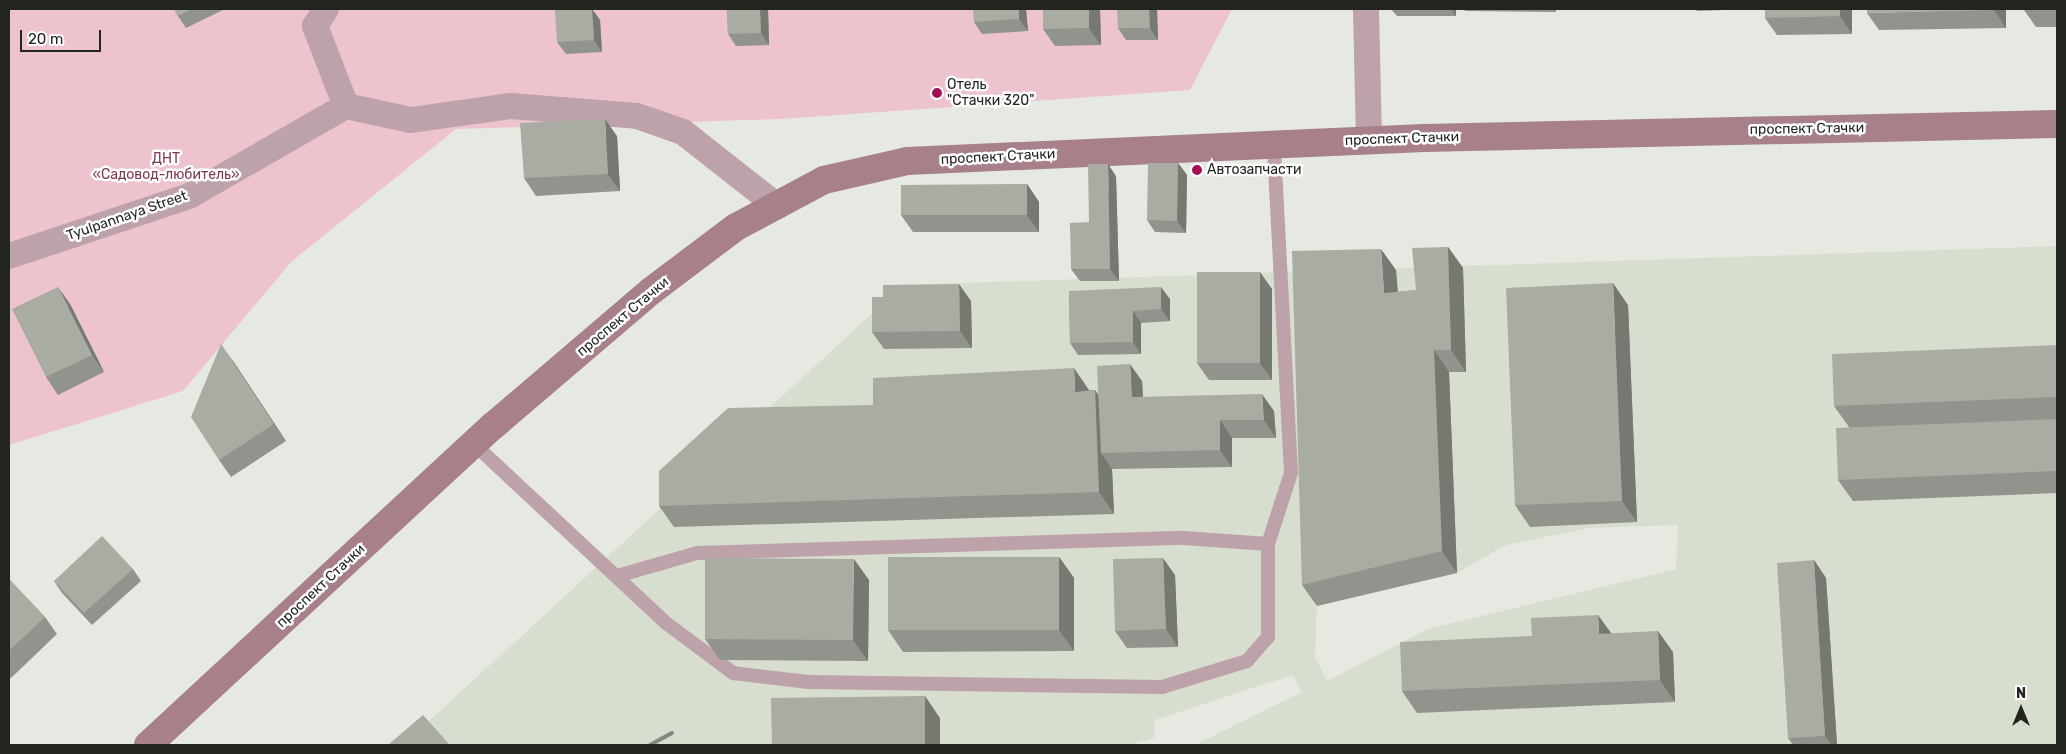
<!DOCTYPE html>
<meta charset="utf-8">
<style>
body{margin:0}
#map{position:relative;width:2066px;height:754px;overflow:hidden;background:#e6e9e1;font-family:Rubik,sans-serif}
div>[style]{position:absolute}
.built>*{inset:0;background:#d8decf}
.green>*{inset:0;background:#edc3ce}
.lane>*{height:14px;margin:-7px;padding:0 7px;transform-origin:7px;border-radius:7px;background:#bda2a9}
.street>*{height:26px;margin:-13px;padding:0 13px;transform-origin:13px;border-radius:13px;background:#bda2a9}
.secondary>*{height:28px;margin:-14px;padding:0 14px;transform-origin:14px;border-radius:14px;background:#a7808a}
.rail>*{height:4px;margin:-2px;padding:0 2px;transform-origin:2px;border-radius:2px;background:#848781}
.wall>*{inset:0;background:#90948c}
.shaded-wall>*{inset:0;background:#767872}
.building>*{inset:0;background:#a8aca3}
.dots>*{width:14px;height:14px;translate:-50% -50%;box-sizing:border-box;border:2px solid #fff;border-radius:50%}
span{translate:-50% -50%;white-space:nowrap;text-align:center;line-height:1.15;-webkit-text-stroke:5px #fff;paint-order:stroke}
.poi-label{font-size:14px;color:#222420}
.left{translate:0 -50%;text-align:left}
.street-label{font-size:14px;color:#222420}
.park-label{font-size:14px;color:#813850}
.frame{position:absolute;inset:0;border:10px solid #222420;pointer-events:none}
.north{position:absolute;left:1996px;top:684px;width:50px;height:50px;-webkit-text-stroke:4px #fff;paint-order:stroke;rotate:0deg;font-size:14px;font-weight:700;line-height:20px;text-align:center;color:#222420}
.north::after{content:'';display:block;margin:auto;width:18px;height:22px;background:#222420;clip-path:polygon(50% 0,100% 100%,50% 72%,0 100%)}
.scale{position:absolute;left:20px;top:30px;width:81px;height:22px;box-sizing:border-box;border:2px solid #222420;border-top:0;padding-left:6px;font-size:15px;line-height:18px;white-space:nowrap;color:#222420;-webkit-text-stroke:4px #fff;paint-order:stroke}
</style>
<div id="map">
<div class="built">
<div style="clip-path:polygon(evenodd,2057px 246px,2057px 745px,1195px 745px,1302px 692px,1293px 675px,1155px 720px,1154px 738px,1129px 745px,403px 745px,903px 285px,2057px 246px,1678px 525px,1676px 569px,1428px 629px,1327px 681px,1315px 657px,1317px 606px,1457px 573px,1506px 545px,1590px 528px,1678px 525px)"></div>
</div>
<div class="green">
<div style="clip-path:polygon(9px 9px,1232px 9px,1190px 90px,781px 119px,456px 129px,291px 262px,183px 391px,9px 445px)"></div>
</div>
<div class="lane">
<div style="left:474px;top:444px;width:262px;rotate:43deg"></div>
<div style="left:666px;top:623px;width:84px;rotate:36.7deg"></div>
<div style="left:733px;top:673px;width:76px;rotate:6.8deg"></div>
<div style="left:808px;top:682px;width:354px;rotate:0.8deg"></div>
<div style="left:1162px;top:687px;width:89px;rotate:-17deg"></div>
<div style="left:1247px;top:661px;width:32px;rotate:-49deg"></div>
<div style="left:1268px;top:637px;width:93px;rotate:-90deg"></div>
<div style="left:1268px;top:544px;width:75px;rotate:-72.1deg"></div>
<div style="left:1291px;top:473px;width:329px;rotate:-93deg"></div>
<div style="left:617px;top:576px;width:83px;rotate:-16deg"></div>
<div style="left:697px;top:553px;width:487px;rotate:-1.8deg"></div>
<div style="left:1184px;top:538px;width:84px;rotate:4.1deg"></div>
</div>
<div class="street">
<div style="left:326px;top:9px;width:20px;rotate:123deg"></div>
<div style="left:315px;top:26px;width:86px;rotate:68.8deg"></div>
<div style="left:1366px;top:9px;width:131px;rotate:88.7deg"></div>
<div style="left:346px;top:106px;width:66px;rotate:12.2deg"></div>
<div style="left:411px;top:120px;width:101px;rotate:-8deg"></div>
<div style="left:511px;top:106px;width:126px;rotate:4.5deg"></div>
<div style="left:637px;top:116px;width:49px;rotate:19.2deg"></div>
<div style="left:683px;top:132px;width:120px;rotate:38.2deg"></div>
<div style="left:9px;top:256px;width:190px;rotate:-18.4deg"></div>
<div style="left:189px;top:196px;width:181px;rotate:-29.8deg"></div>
</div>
<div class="secondary">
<div style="left:148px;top:745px;width:470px;rotate:-42.8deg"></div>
<div style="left:493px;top:426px;width:208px;rotate:-40.5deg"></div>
<div style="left:651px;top:291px;width:106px;rotate:-37deg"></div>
<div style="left:736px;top:227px;width:100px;rotate:-28.1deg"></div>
<div style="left:824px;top:180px;width:85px;rotate:-12.9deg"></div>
<div style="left:907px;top:161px;width:518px;rotate:-2.55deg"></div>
<div style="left:1424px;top:138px;width:633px;rotate:-1.27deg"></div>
</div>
<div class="rail">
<div style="left:650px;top:745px;width:25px;rotate:-29deg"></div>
</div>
<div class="wall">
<div style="clip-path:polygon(174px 9px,225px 9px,186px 28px,178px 16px)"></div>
<div style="clip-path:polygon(578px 9px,592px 9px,600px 20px,602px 52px,566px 54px,557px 42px)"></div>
<div style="clip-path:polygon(727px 9px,768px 9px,769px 45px,736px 46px,728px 34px)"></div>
<div style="clip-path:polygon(1026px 9px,1028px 31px,982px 34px,974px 22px)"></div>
<div style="clip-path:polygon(1100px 9px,1101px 45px,1055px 46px,1043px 29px)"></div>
<div style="clip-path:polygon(1157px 9px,1158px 40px,1126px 40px,1118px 28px)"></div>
<div style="clip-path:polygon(1391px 9px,1456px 9px,1456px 16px,1397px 16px)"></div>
<div style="clip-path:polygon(1464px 9px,1556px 9px,1556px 12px,1465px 11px)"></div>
<div style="clip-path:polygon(1696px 9px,1754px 9px,1697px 11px)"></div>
<div style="clip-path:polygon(1765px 9px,1852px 9px,1852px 34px,1777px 35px,1765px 18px)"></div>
<div style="clip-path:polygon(2006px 9px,2006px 28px,1879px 30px,1867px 13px)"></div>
<div style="clip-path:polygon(2057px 9px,2057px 27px,2036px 27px,2024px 10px)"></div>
<div style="clip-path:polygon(617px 136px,620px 191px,536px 196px,524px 178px)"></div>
<div style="clip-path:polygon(1178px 163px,1187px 175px,1186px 233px,1155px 232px,1147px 220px)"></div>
<div style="clip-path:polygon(1116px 176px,1119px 281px,1080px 281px,1071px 269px,1089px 222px)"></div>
<div style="clip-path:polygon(1027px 184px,1039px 202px,1039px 232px,913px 232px,901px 215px)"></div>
<div style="clip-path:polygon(1448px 247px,1463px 268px,1466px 372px,1449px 372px,1457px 573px,1317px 606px,1302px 585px,1396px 270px,1398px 292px,1416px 290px)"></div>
<div style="clip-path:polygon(1272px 289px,1272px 380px,1209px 380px,1197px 363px)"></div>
<div style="clip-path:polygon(1069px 291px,1170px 299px,1170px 321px,1141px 323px,1141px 354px,1078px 355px,1070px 343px)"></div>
<div style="clip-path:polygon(883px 297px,971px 301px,972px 348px,884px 349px,872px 332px)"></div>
<div style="clip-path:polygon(70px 304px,104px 372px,58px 395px,46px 377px)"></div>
<div style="clip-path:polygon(1628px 305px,1637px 522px,1530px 527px,1515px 505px)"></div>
<div style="clip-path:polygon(2057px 345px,2057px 493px,1853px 501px,1838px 480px,1849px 427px,1834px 406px)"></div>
<div style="clip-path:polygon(233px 361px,286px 441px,231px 477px,219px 460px)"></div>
<div style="clip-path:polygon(1142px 381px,1143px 397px,1274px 411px,1276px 438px,1232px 438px,1232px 467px,1112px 469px,1114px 514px,674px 527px,659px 506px,873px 405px,1089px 390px,1095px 390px,1098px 395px)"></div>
<div style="clip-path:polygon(1059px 557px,1074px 578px,1074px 651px,903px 652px,888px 630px)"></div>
<div style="clip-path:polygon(1814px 560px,1826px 578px,1837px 745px,1793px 745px,1788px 738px)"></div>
<div style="clip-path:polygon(133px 569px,141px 581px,92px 625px,62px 593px,54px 581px)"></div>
<div style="clip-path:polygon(1175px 575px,1178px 647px,1127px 648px,1115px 631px)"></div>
<div style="clip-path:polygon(9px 579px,45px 617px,57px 634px,11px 678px,9px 676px)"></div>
<div style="clip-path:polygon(869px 580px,868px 661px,720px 660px,705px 639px)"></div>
<div style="clip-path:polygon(1611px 633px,1673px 652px,1675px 702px,1417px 713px,1402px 691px)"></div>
</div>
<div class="shaded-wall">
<div style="clip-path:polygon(592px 9px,600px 20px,602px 52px,594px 40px)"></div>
<div style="clip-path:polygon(760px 9px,768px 9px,769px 45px,761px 33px)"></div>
<div style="clip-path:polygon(1019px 9px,1026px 9px,1028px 31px,1019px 19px)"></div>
<div style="clip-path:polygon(1089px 9px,1100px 9px,1101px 45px,1089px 28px)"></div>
<div style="clip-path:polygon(1149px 9px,1157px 9px,1158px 40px,1150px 28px)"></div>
<div style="clip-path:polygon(1451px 9px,1456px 9px,1456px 16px)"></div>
<div style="clip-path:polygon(1840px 9px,1852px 9px,1852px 34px,1840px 16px)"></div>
<div style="clip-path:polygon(1994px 9px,2006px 9px,2006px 28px,1994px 10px)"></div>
<div style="clip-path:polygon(605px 119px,617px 136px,620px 191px,608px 174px)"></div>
<div style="clip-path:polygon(1178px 163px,1187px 175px,1186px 233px,1177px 221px)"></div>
<div style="clip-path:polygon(1108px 164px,1116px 176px,1119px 281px,1110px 269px)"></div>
<div style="clip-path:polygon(1027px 184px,1039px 202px,1039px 232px,1027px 215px)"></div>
<div style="clip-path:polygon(1448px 247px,1463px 268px,1466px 372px,1451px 350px)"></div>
<div style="clip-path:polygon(1381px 249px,1396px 270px,1399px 315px,1384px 293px)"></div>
<div style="clip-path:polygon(1260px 272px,1272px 289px,1272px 380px,1260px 363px)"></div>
<div style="clip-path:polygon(1613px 283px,1628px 305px,1637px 522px,1622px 501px)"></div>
<div style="clip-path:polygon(959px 284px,971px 301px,972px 348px,960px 331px)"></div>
<div style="clip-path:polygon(58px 287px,70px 304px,104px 372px,92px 355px)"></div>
<div style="clip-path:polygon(1161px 287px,1170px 299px,1170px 321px,1161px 309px)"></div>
<div style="clip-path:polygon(1133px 311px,1141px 323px,1141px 354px,1133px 342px)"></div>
<div style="clip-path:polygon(221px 344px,233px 361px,286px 441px,274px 424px)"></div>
<div style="clip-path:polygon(1434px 350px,1449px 372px,1457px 573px,1442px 551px)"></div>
<div style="clip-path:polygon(1130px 364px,1142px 381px,1144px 414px,1132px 397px)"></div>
<div style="clip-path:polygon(1074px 368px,1089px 390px,1090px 413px,1075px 392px)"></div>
<div style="clip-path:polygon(1095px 390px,1110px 412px,1101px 453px,1112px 469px,1114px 514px,1099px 492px)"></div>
<div style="clip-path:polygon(1262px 394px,1274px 411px,1276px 438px,1264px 420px)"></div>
<div style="clip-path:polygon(1220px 420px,1232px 438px,1232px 467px,1220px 450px)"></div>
<div style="clip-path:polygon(1059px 557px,1074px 578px,1074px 651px,1059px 630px)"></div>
<div style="clip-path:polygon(1163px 558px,1175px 575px,1178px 647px,1166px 629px)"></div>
<div style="clip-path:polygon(854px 559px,869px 580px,868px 661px,853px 640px)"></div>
<div style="clip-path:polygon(1814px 560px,1826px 578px,1837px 745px,1832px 745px,1825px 736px)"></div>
<div style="clip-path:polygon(1598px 615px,1614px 637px,1599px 634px)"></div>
<div style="clip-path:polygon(1658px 631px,1673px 652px,1675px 702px,1660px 680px)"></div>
<div style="clip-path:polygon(925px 696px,940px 718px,940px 745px,925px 745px)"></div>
</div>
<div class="building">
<div style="clip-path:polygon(174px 9px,192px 9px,178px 16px)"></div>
<div style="clip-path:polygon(578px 9px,592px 9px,594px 40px,557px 42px,555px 10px)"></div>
<div style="clip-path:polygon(727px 9px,760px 9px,761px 33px,728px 34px)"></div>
<div style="clip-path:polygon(973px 9px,1019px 9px,1019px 19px,974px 22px)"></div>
<div style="clip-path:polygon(1043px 9px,1089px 9px,1089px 28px,1043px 29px)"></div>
<div style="clip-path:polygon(1117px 9px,1149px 9px,1150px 28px,1118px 28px)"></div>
<div style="clip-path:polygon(1765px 9px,1840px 9px,1840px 16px,1765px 18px)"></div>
<div style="clip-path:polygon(1867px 9px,1994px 9px,1994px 10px,1867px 13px)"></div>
<div style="clip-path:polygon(2024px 9px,2057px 9px,2057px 10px,2024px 10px)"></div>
<div style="clip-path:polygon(605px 119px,608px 174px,524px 178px,520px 123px)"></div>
<div style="clip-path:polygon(1148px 163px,1178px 163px,1177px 221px,1147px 220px)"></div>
<div style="clip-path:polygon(1088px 164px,1108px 164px,1110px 269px,1071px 269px,1070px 223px,1089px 222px)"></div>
<div style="clip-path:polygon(1027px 184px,1027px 215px,901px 215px,901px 185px)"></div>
<div style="clip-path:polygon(1448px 247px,1451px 350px,1434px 350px,1442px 551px,1302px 585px,1292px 251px,1381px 249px,1384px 293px,1416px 290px,1412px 248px)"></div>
<div style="clip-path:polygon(1197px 272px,1260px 272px,1260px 363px,1197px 363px)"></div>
<div style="clip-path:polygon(1613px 283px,1622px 501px,1515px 505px,1506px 288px)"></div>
<div style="clip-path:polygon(959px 284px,960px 331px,872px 332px,872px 297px,883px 297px,883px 285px)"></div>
<div style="clip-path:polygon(58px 287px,92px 355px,46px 377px,12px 309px)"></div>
<div style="clip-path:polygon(1161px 287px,1161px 309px,1133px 311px,1133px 342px,1070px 343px,1069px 291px)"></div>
<div style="clip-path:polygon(221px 344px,274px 424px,219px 460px,191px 417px)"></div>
<div style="clip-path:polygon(2057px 345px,2057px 397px,1834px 406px,1832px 354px)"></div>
<div style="clip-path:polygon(1130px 364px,1132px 397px,1262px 394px,1264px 420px,1220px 420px,1220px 450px,1101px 453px,1097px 366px)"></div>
<div style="clip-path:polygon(1074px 368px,1075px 392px,1095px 390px,1099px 492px,659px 506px,659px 471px,728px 408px,873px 405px,873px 378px)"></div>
<div style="clip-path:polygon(2057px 419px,2057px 471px,1838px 480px,1836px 428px)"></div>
<div style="clip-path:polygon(102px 536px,133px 569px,84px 613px,54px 581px)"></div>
<div style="clip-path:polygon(888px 557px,1059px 557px,1059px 630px,888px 630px)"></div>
<div style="clip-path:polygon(705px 558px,854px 559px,853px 640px,705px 639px)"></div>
<div style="clip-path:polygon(1163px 558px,1166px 629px,1115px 631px,1113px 559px)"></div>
<div style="clip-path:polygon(1814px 560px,1825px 736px,1788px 738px,1777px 563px)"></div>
<div style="clip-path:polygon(9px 579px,45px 617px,9px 651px)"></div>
<div style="clip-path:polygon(1598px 615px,1599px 634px,1658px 631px,1660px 680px,1402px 691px,1400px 642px,1532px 636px,1531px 618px)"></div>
<div style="clip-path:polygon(925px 696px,925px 745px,772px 745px,771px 698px)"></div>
<div style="clip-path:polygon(423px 715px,450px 745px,388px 745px)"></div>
</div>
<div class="dots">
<div style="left:937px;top:93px;background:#a20f52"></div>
<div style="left:1197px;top:170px;background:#a20f52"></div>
</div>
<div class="poi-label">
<span class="left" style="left:947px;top:93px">Отель<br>"Стачки 320"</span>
<span class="left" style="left:1207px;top:170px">Автозапчасти</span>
</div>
<div class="street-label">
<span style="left:1807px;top:129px;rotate:-1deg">проспект Стачки</span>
<span style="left:1402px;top:139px;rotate:-2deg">проспект Стачки</span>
<span style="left:998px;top:157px;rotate:-3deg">проспект Стачки</span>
<span style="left:127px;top:216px;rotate:-19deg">Tyulpannaya Street</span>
<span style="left:623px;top:317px;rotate:-40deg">проспект Стачки</span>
<span style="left:321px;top:586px;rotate:-43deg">проспект Стачки</span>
</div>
<div class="park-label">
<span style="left:166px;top:167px">ДНТ<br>«Садовод-любитель»</span>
</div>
<div class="frame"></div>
<div class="north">N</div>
<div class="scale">20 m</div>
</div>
